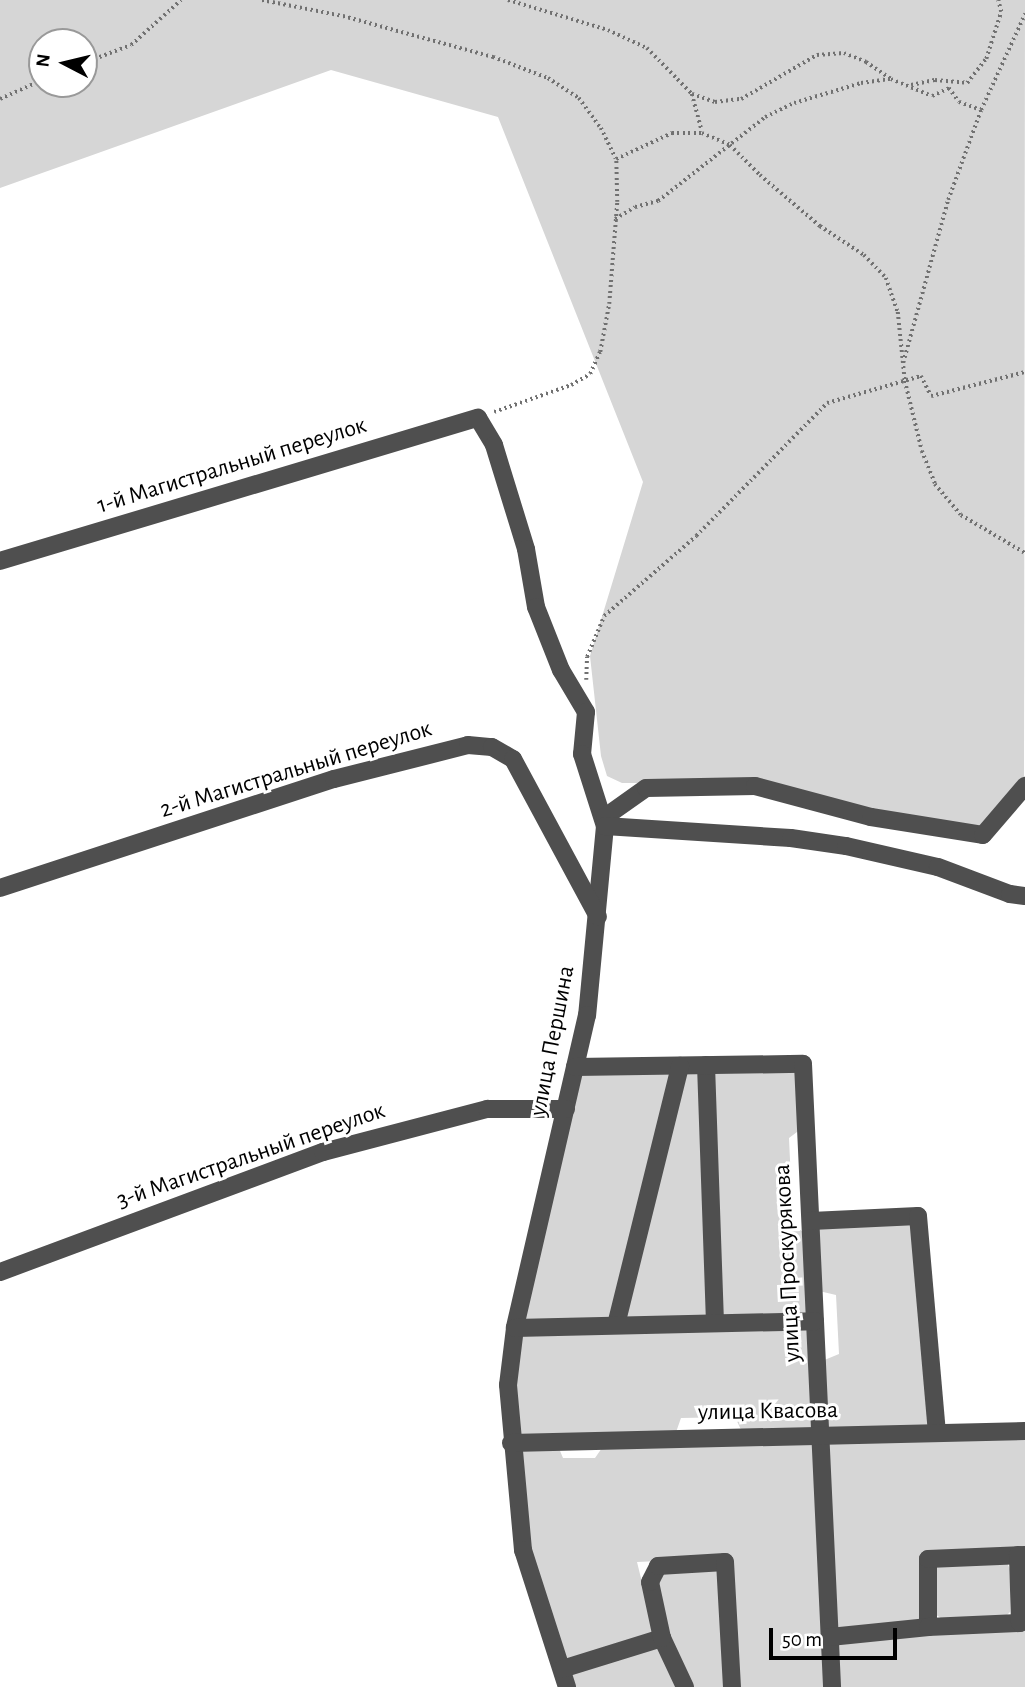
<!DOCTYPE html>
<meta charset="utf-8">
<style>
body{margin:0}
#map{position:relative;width:1025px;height:1687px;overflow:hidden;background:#fff;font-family:"Alegreya Sans",sans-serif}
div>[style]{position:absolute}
.green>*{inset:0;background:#d6d6d6}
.path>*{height:3.5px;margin-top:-1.75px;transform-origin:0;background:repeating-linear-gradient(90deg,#717171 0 2px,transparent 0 5.5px)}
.minor>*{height:18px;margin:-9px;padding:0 9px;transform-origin:9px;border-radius:9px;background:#4f4f4f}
span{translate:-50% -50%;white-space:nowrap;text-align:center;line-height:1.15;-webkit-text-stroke:6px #fff;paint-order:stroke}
.street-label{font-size:24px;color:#000}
.north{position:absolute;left:28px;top:28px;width:70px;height:70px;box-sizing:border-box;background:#fff;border:2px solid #999;border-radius:50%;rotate:277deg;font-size:19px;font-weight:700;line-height:28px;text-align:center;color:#000}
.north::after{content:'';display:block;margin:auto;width:24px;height:32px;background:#000;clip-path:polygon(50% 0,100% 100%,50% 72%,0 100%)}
.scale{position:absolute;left:769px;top:1628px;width:128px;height:32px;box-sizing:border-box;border:4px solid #000;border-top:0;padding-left:9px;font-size:21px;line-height:24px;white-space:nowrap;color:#000;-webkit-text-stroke:5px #fff;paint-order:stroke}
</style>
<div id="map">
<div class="green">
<div style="clip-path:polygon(evenodd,0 0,1025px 0,1024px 779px,984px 829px,872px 812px,755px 783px,622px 783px,607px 776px,601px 756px,590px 656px,643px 482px,498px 117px,331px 70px,0 188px,0 0,42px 42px,84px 42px,84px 84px,42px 84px,42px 42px)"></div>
<div style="clip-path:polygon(700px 1069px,707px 1316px,624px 1319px,685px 1070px)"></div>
<div style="clip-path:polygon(710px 1069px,798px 1069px,801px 1129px,789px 1138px,793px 1225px,806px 1234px,809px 1317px,718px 1320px)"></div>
<div style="clip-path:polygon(675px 1070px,613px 1321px,521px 1324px,580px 1071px)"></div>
<div style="clip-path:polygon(913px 1220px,932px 1428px,825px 1432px,822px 1361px,839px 1354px,836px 1295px,819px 1291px,816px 1225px)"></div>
<div style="clip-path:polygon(810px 1325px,815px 1432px,743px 1434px,735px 1417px,681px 1418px,675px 1435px,517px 1439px,512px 1385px,519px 1333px)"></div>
<div style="clip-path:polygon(1025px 1436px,1025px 1553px,925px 1557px,926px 1624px,834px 1634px,825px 1439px)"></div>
<div style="clip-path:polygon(817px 1440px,829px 1687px,735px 1687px,728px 1558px,637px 1562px,655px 1635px,564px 1662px,527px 1549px,517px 1447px,558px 1446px,563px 1458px,595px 1458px,604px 1445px)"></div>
<div style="clip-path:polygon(1025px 1558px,1025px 1687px,836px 1687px,834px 1640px,1023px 1625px)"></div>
<div style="clip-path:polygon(1007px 1563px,1010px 1569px,1010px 1612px,1004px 1618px,942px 1619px,935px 1614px,935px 1568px,940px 1564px)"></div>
<div style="clip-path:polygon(718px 1568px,726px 1687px,692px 1687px,668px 1637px,657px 1582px,663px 1572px)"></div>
<div style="clip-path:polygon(659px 1645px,679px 1687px,572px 1687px,567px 1672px)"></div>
</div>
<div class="path">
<div style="left:262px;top:0;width:83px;rotate:11.2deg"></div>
<div style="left:343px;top:16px;width:156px;rotate:15.3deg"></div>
<div style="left:493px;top:57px;width:59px;rotate:20.9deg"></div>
<div style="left:548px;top:78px;width:37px;rotate:33deg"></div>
<div style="left:579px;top:98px;width:37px;rotate:54deg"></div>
<div style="left:601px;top:128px;width:34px;rotate:64deg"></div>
<div style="left:508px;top:0;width:104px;rotate:16.7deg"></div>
<div style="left:608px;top:30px;width:43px;rotate:24.8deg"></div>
<div style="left:647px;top:48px;width:64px;rotate:45.6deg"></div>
<div style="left:692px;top:94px;width:24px;rotate:19deg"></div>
<div style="left:715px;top:102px;width:26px;rotate:-7deg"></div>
<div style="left:741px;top:99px;width:88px;rotate:-30.1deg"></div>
<div style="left:817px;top:55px;width:27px;rotate:-4deg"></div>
<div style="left:844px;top:53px;width:24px;rotate:22deg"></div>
<div style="left:866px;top:62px;width:30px;rotate:34deg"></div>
<div style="left:84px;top:63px;width:50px;rotate:-21deg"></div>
<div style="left:131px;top:45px;width:67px;rotate:-42deg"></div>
<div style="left:911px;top:85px;width:25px;rotate:-12deg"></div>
<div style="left:935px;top:80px;width:32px;rotate:5deg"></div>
<div style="left:967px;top:83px;width:31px;rotate:-52deg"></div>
<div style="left:986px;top:59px;width:49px;rotate:-72.3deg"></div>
<div style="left:1001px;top:12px;width:12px;rotate:-104deg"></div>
<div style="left:692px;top:94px;width:39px;rotate:75deg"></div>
<div style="left:0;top:99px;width:46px;rotate:-24.3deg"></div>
<div style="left:615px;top:219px;width:23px;rotate:-31deg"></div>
<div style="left:635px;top:207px;width:24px;rotate:-15deg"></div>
<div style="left:658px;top:201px;width:136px;rotate:-38.1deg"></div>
<div style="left:765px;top:117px;width:32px;rotate:-26deg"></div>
<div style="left:794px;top:103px;width:70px;rotate:-16.6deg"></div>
<div style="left:861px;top:83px;width:30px;rotate:-8deg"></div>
<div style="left:891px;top:79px;width:44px;rotate:22.5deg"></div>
<div style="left:932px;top:96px;width:19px;rotate:-25deg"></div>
<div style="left:949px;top:88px;width:17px;rotate:54deg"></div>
<div style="left:959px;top:102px;width:23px;rotate:20deg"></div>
<div style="left:903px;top:363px;width:169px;rotate:-74.6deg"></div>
<div style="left:948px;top:200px;width:96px;rotate:-69.9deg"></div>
<div style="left:981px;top:110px;width:106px;rotate:-65.4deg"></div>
<div style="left:494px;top:412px;width:82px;rotate:-19.3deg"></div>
<div style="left:571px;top:385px;width:22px;rotate:-30deg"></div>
<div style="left:590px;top:374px;width:24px;rotate:-66deg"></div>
<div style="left:600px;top:352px;width:49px;rotate:-79.4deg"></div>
<div style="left:609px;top:304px;width:102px;rotate:-85.5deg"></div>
<div style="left:617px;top:202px;width:43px;rotate:-91.3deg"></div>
<div style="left:616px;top:159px;width:62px;rotate:-24.9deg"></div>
<div style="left:672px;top:133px;width:30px"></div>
<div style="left:702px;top:133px;width:30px;rotate:23deg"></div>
<div style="left:730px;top:145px;width:42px;rotate:45deg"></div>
<div style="left:760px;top:175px;width:79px;rotate:40.4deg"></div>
<div style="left:820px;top:226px;width:53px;rotate:33.4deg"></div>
<div style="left:864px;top:255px;width:32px;rotate:46deg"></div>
<div style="left:886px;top:278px;width:36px;rotate:71deg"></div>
<div style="left:898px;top:312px;width:69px;rotate:84.2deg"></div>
<div style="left:905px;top:381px;width:72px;rotate:76.3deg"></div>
<div style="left:922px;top:451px;width:35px;rotate:68deg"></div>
<div style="left:935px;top:484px;width:40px;rotate:50deg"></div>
<div style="left:961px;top:515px;width:74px;rotate:30.7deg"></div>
<div style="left:586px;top:680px;width:23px;rotate:-88deg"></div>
<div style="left:587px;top:657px;width:44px;rotate:-67.5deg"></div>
<div style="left:604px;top:616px;width:122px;rotate:-41deg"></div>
<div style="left:696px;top:536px;width:187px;rotate:-45.4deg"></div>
<div style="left:827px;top:403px;width:98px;rotate:-16deg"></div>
<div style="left:921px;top:376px;width:22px;rotate:63deg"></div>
<div style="left:931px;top:396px;width:97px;rotate:-14.3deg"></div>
</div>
<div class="minor">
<div style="left:0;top:561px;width:499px;rotate:-16.7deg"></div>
<div style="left:478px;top:418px;width:31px;rotate:59deg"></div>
<div style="left:494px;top:445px;width:109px;rotate:72.9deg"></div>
<div style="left:526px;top:549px;width:59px;rotate:80.2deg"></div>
<div style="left:536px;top:607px;width:68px;rotate:68.4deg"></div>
<div style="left:561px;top:670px;width:49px;rotate:59.2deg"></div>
<div style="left:586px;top:712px;width:42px;rotate:95.4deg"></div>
<div style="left:582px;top:754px;width:76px;rotate:72.3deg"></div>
<div style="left:605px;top:826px;width:190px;rotate:95.4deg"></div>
<div style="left:587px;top:1015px;width:321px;rotate:103deg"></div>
<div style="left:515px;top:1328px;width:57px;rotate:97deg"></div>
<div style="left:508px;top:1385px;width:166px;rotate:84.8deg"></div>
<div style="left:523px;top:1550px;width:144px;rotate:72.2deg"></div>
<div style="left:605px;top:817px;width:50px;rotate:-35.3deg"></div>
<div style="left:646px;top:788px;width:109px;rotate:-1.1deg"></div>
<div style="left:755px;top:786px;width:120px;rotate:15deg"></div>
<div style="left:871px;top:817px;width:113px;rotate:9.1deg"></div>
<div style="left:983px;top:835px;width:65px;rotate:-49.4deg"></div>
<div style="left:605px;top:826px;width:186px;rotate:3.7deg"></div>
<div style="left:791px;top:838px;width:56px;rotate:8.3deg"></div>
<div style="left:846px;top:846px;width:94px;rotate:12.9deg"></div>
<div style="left:938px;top:867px;width:77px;rotate:20.6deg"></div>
<div style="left:1010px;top:894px;width:15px;rotate:8deg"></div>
<div style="left:0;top:888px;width:351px;rotate:-18.1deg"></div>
<div style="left:334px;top:779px;width:138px;rotate:-14.2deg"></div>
<div style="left:468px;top:745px;width:24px;rotate:5deg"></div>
<div style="left:492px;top:747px;width:24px;rotate:30deg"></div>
<div style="left:513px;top:759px;width:179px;rotate:61.7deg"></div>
<div style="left:706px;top:1065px;width:258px;rotate:88deg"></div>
<div style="left:575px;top:1067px;width:228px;rotate:-0.8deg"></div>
<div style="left:803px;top:1064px;width:624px;rotate:87.33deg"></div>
<div style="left:811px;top:1221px;width:107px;rotate:-2.7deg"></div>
<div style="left:918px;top:1216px;width:217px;rotate:85deg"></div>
<div style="left:0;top:1272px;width:345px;rotate:-20.4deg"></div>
<div style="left:323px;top:1152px;width:170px;rotate:-14.7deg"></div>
<div style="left:487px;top:1109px;width:79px"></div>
<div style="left:616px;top:1325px;width:267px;rotate:-76.1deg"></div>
<div style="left:515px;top:1328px;width:300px;rotate:-1.3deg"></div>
<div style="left:511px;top:1443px;width:514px;rotate:-1.34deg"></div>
<div style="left:928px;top:1627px;width:68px;rotate:-90deg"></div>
<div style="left:928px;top:1559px;width:97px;rotate:-2.4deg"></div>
<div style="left:830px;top:1637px;width:99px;rotate:-5.8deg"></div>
<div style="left:928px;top:1627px;width:92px;rotate:-2.5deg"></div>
<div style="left:1020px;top:1623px;width:68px;rotate:-91.7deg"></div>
<div style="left:562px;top:1669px;width:105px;rotate:-17.2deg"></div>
<div style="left:685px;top:1687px;width:54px;rotate:-115.1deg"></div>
<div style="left:662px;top:1638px;width:57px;rotate:-102.1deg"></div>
<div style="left:650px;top:1582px;width:18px;rotate:-63deg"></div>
<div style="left:658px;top:1566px;width:67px;rotate:-3.4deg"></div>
<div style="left:725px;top:1562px;width:125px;rotate:86.8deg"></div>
</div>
<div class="street-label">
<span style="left:232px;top:466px;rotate:-17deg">1-й Магистральный переулок</span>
<span style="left:296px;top:770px;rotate:-17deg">2-й Магистральный переулок</span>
<span style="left:553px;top:1041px;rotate:-79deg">улица Першина</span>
<span style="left:251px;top:1156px;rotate:-19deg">3-й Магистральный переулок</span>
<span style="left:788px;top:1263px;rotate:-93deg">улица Проскурякова</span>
<span style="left:768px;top:1412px;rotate:-1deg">улица Квасова</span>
</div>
<div class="north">N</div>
<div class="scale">50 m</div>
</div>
